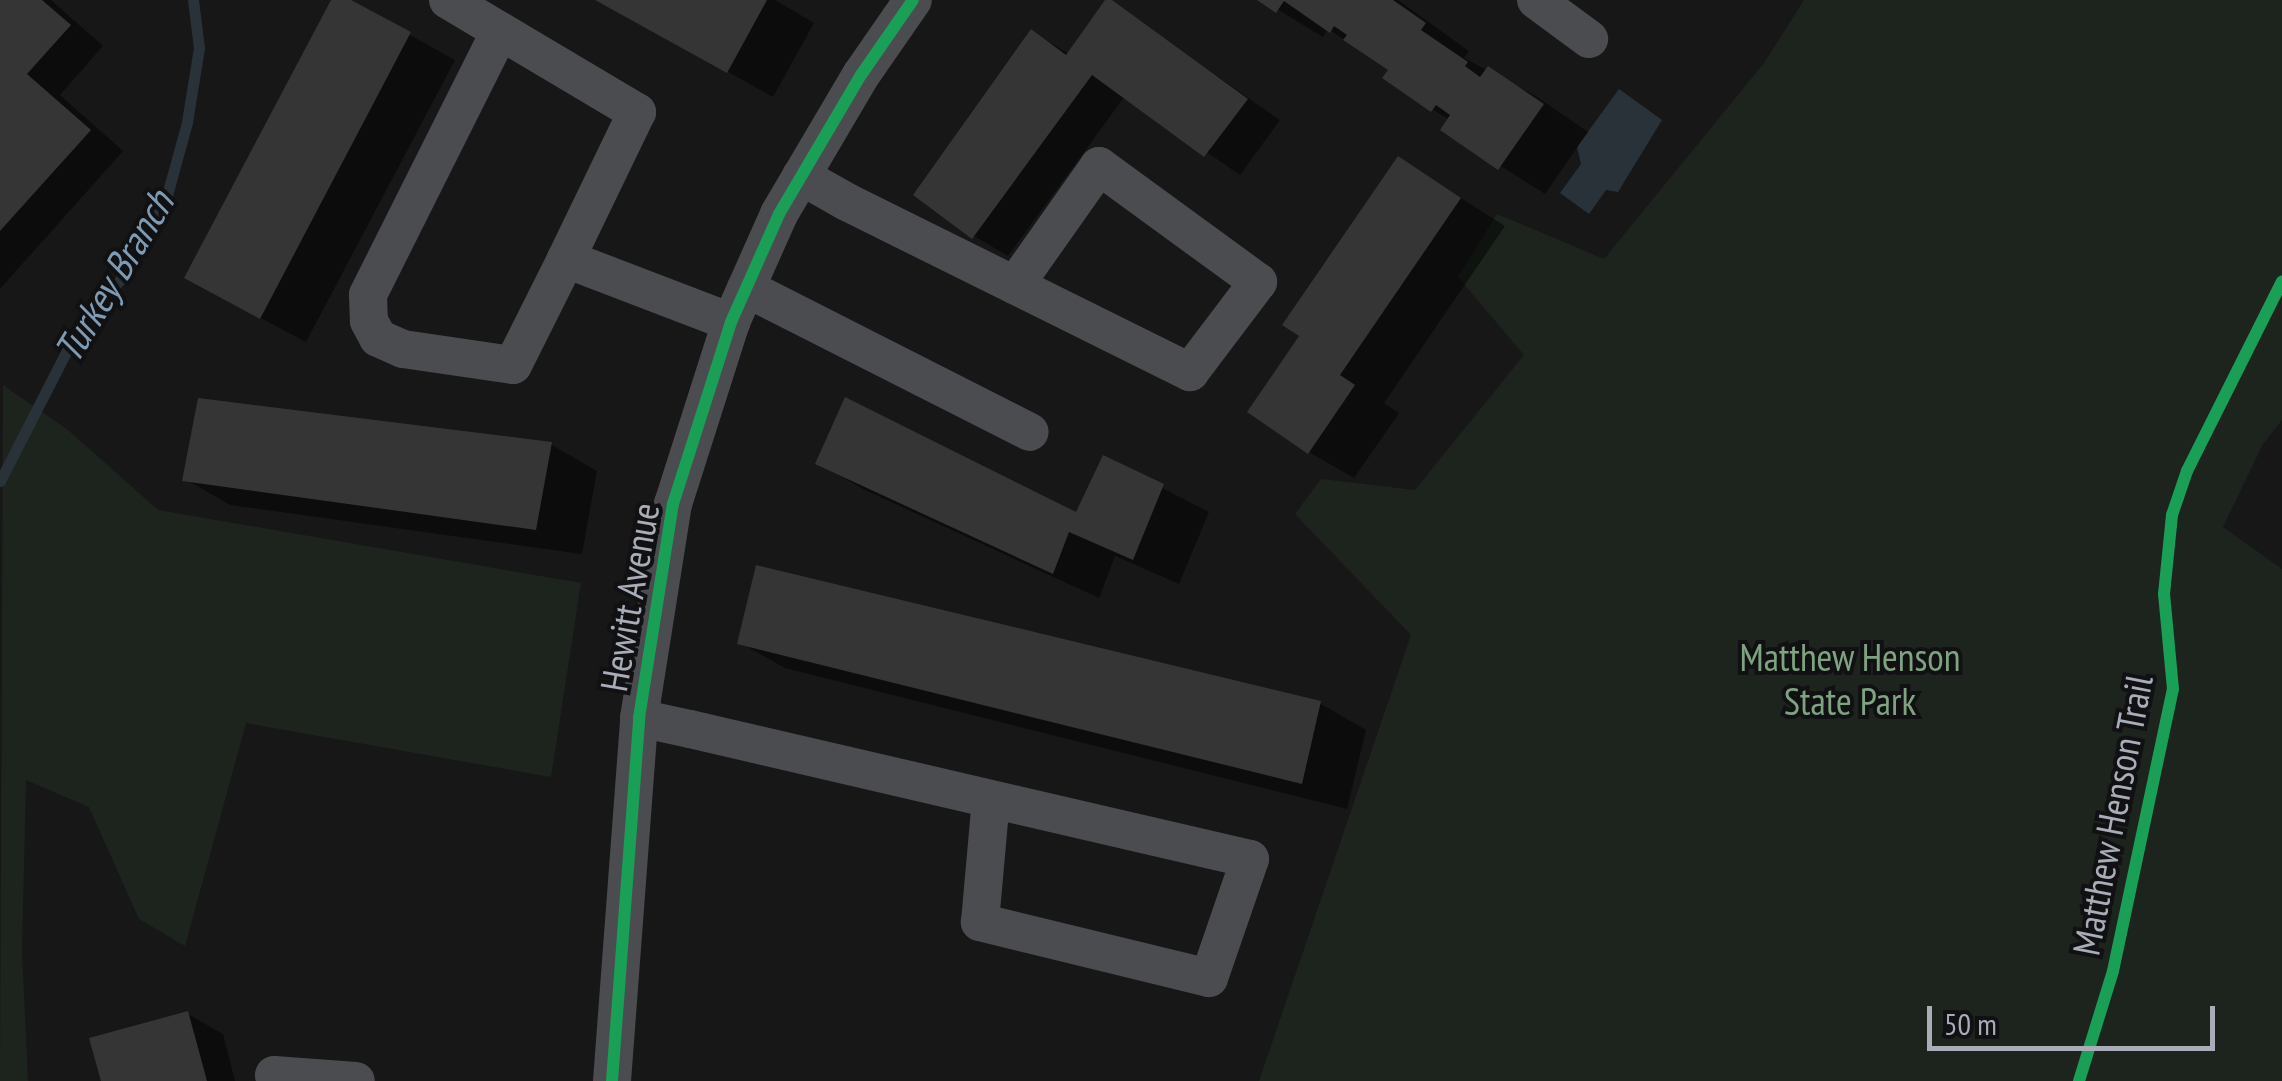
<!DOCTYPE html>
<style>
body{margin:0}
#map{position:relative;width:2282px;height:1081px;overflow:hidden;background:#171717;font-family:"PT Sans Narrow",sans-serif}
div>[style]{position:absolute}
.green>*{inset:0;background:#1d241e}
.water>*{inset:0;background:#2a3239}
.shadow>*{inset:0;background:#0007}
.stream>*{height:11px;margin:-5.5px;padding:0 5.5px;transform-origin:5.5px;border-radius:5.5px;background:#2a3239}
.building>*{inset:0;background:#353536}
.minor>*{height:38px;margin:-19px;padding:0 19px;transform-origin:19px;border-radius:19px;background:#4b4c50}
.cycleway>*{height:12px;margin:-6px;padding:0 6px;transform-origin:6px;border-radius:6px;background:#1a9f57}
span{translate:-50% -50%;white-space:nowrap;text-align:center;line-height:1.15;-webkit-text-stroke:8px #111113;paint-order:stroke}
.street-label{font-size:38px;color:#a8adb8}
.park-label{font-size:38px;color:#7fa381}
.water-label{font-size:40px;color:#7f9bb3;font-style:italic}
.scale{position:absolute;left:1927px;top:1006px;width:288px;height:45px;box-sizing:border-box;border:5px solid #a8adb8;border-top:0;padding-left:12px;font-size:30px;line-height:35px;white-space:nowrap;color:#a8adb8;-webkit-text-stroke:8px #111113;paint-order:stroke}
</style>
<div id="map">
<div class="green">
<div style="clip-path:polygon(1804px 0,2282px 0,2282px 420px,2263px 444px,2223px 527px,2282px 569px,2282px 1081px,1259px 1081px,1411px 635px,1295px 514px,1321px 479px,1415px 490px,1524px 355px,1458px 277px,1497px 214px,1604px 259px,1764px 63px)"></div>
<div style="clip-path:polygon(3px 385px,68px 430px,158px 510px,581px 583px,551px 777px,246px 723px,185px 946px,139px 919px,89px 807px,26px 780px,22px 951px,28px 1081px,0 1081px)"></div>
</div>
<div class="water">
<div style="clip-path:polygon(1619px 89px,1662px 120px,1618px 192px,1606px 190px,1589px 214px,1560px 193px,1581px 164px,1577px 147px)"></div>
</div>
<div class="shadow">
<div style="clip-path:polygon(0 0,51px 0,103px 46px,60px 95px,123px 151px,0 289px)"></div>
<div style="clip-path:polygon(334px 0,346px 0,455px 60px,306px 342px,232px 303px)"></div>
<div style="clip-path:polygon(599px 0,775px 0,814px 23px,773px 97px)"></div>
<div style="clip-path:polygon(1108px 0,1280px 120px,1240px 175px,1125px 96px,1008px 256px,974px 236px,1032px 32px,1069px 54px)"></div>
<div style="clip-path:polygon(1262px 0,1398px 0,1469px 51px,1464px 58px,1534px 95px,1588px 132px,1545px 194px,1443px 130px,1450px 120px,1432px 109px,1391px 70px,1328px 29px,1323px 37px)"></div>
<div style="clip-path:polygon(1399px 159px,1505px 226px,1384px 403px,1399px 413px,1354px 478px,1309px 452px)"></div>
<div style="clip-path:polygon(200px 401px,552px 445px,597px 471px,582px 554px,230px 505px,185px 479px)"></div>
<div style="clip-path:polygon(1104px 458px,1209px 512px,1179px 584px,1115px 556px,1099px 598px,863px 489px,818px 463px,1077px 515px)"></div>
<div style="clip-path:polygon(758px 568px,1321px 704px,1366px 730px,1347px 809px,785px 668px,739px 642px)"></div>
<div style="clip-path:polygon(188px 1014px,223px 1034px,235px 1081px,103px 1081px)"></div>
</div>
<div class="stream">
<div style="left:0;top:481px;width:184px;rotate:-62.9deg"></div>
<div style="left:84px;top:317px;width:52px;rotate:-45.8deg"></div>
<div style="left:120px;top:280px;width:93px;rotate:-60.4deg"></div>
<div style="left:166px;top:199px;width:80px;rotate:-74.7deg"></div>
<div style="left:187px;top:122px;width:75px;rotate:-80.8deg"></div>
<div style="left:199px;top:48px;width:48px;rotate:-97.1deg"></div>
</div>
<div class="building">
<div style="clip-path:polygon(0 0,42px 0,71px 25px,27px 74px,91px 130px,0 231px)"></div>
<div style="clip-path:polygon(331px 0,351px 0,411px 32px,260px 319px,184px 278px)"></div>
<div style="clip-path:polygon(595px 0,767px 0,727px 73px)"></div>
<div style="clip-path:polygon(1105px 0,1112px 0,1248px 99px,1204px 157px,1092px 75px,972px 239px,913px 195px,1031px 29px,1066px 55px)"></div>
<div style="clip-path:polygon(1257px 0,1393px 0,1426px 23px,1421px 30px,1468px 62px,1465px 66px,1480px 77px,1488px 66px,1544px 104px,1498px 170px,1440px 130px,1450px 115px,1436px 105px,1431px 112px,1382px 78px,1388px 70px,1343px 40px,1347px 35px,1334px 26px,1330px 33px,1284px 1px,1276px 13px)"></div>
<div style="clip-path:polygon(1398px 156px,1461px 198px,1340px 375px,1355px 385px,1308px 454px,1247px 412px,1299px 336px,1282px 325px)"></div>
<div style="clip-path:polygon(845px 397px,1076px 512px,1103px 455px,1164px 484px,1133px 560px,1069px 532px,1053px 574px,815px 464px)"></div>
<div style="clip-path:polygon(198px 398px,552px 442px,536px 530px,182px 481px)"></div>
<div style="clip-path:polygon(756px 565px,1321px 701px,1302px 784px,737px 644px)"></div>
<div style="clip-path:polygon(188px 1011px,207px 1081px,101px 1081px,89px 1038px)"></div>
</div>
<div class="minor">
<div style="left:448px;top:0;width:220px;rotate:30.7deg"></div>
<div style="left:637px;top:112px;width:163px;rotate:115.8deg"></div>
<div style="left:566px;top:259px;width:177px;rotate:20.9deg"></div>
<div style="left:1536px;top:0;width:66px;rotate:36.3deg"></div>
<div style="left:500px;top:31px;width:295px;rotate:116.6deg"></div>
<div style="left:368px;top:295px;width:26px;rotate:88deg"></div>
<div style="left:369px;top:321px;width:19px;rotate:62deg"></div>
<div style="left:378px;top:338px;width:27px;rotate:24deg"></div>
<div style="left:403px;top:349px;width:111px;rotate:8.3deg"></div>
<div style="left:513px;top:365px;width:119px;rotate:-63.4deg"></div>
<div style="left:801px;top:176px;width:53px;rotate:29.5deg"></div>
<div style="left:847px;top:202px;width:383px;rotate:26.4deg"></div>
<div style="left:1190px;top:372px;width:113px;rotate:-52.9deg"></div>
<div style="left:1258px;top:282px;width:197px;rotate:-143.9deg"></div>
<div style="left:1099px;top:166px;width:146px;rotate:125.2deg"></div>
<div style="left:746px;top:288px;width:318px;rotate:26.9deg"></div>
<div style="left:639px;top:718px;width:52px;rotate:12.2deg"></div>
<div style="left:690px;top:729px;width:575px;rotate:13.07deg"></div>
<div style="left:1250px;top:859px;width:126px;rotate:109deg"></div>
<div style="left:1209px;top:978px;width:236px;rotate:-166.3deg"></div>
<div style="left:980px;top:922px;width:123px;rotate:-84.9deg"></div>
<div style="left:276px;top:1081px;width:6px;rotate:-108deg"></div>
<div style="left:274px;top:1075px;width:82px;rotate:4.2deg"></div>
<div style="left:612px;top:1081px;width:364px;rotate:-85.7deg"></div>
<div style="left:639px;top:718px;width:217px;rotate:-81deg"></div>
<div style="left:673px;top:504px;width:191px;rotate:-72.3deg"></div>
<div style="left:731px;top:322px;width:118px;rotate:-66deg"></div>
<div style="left:779px;top:214px;width:161px;rotate:-59.5deg"></div>
<div style="left:861px;top:75px;width:91px;rotate:-55.3deg"></div>
</div>
<div class="cycleway">
<div style="left:612px;top:1081px;width:364px;rotate:-85.7deg"></div>
<div style="left:639px;top:718px;width:217px;rotate:-81deg"></div>
<div style="left:673px;top:504px;width:191px;rotate:-72.3deg"></div>
<div style="left:731px;top:322px;width:118px;rotate:-66deg"></div>
<div style="left:779px;top:214px;width:161px;rotate:-59.5deg"></div>
<div style="left:861px;top:75px;width:91px;rotate:-55.3deg"></div>
<div style="left:2079px;top:1081px;width:115px;rotate:-72.8deg"></div>
<div style="left:2113px;top:971px;width:288px;rotate:-78deg"></div>
<div style="left:2173px;top:689px;width:95px;rotate:-95.4deg"></div>
<div style="left:2164px;top:594px;width:79px;rotate:-84.2deg"></div>
<div style="left:2172px;top:515px;width:46px;rotate:-71.2deg"></div>
<div style="left:2187px;top:471px;width:212px;rotate:-63.4deg"></div>
</div>
<div class="street-label">
<span style="left:629px;top:597px;rotate:-80deg">Hewitt Avenue</span>
<span style="left:2112px;top:815px;rotate:-79deg">Matthew Henson Trail</span>
</div>
<div class="park-label">
<span style="left:1850px;top:679px">Matthew Henson<br>State Park</span>
</div>
<div class="water-label">
<span style="left:113px;top:276px;rotate:-59deg">Turkey Branch</span>
</div>
<div class="scale">50 m</div>
</div>
